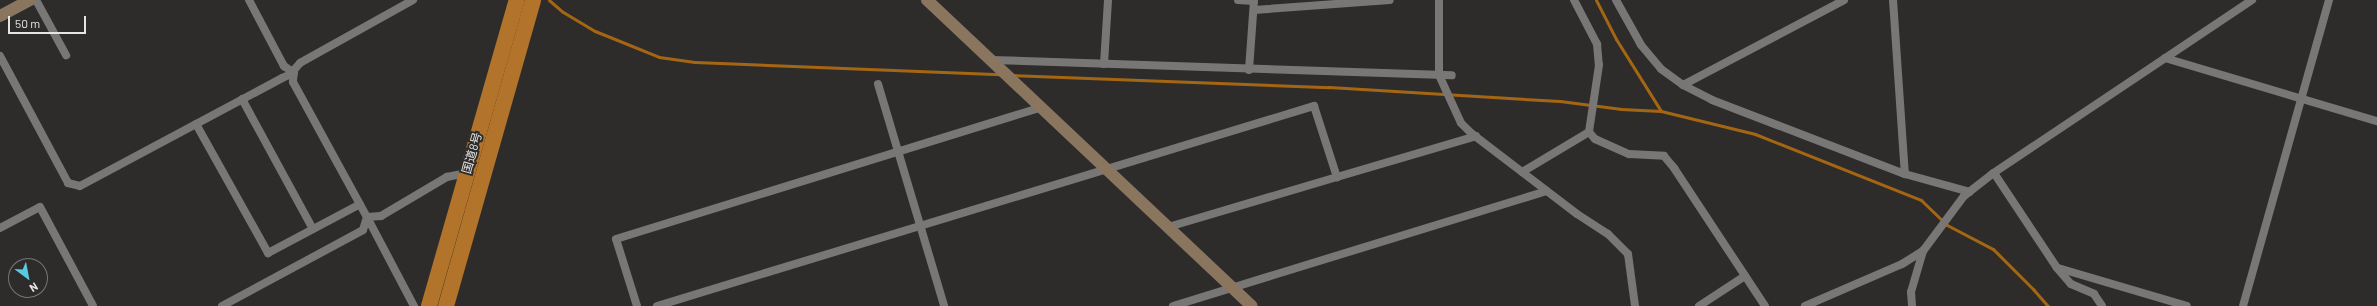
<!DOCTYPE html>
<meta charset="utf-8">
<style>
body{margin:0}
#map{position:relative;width:2377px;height:306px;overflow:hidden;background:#2e2c2b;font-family:Barlow,"Noto Sans JP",sans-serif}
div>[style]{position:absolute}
.stream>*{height:3px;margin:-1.5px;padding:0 1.5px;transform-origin:1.5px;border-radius:1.5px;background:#a56613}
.street>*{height:8px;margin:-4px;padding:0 4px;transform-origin:4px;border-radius:4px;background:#797775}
.secondary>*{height:12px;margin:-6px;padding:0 6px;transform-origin:6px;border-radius:6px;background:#8a765e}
.highway>*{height:16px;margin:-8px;padding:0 8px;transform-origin:8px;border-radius:8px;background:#b2732a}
span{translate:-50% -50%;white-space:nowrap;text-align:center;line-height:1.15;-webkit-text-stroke:4px #2e2c2b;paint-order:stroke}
.street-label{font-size:12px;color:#e6e5e4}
.north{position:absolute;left:8px;top:258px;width:40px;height:40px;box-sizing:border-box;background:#2e2c2b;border:1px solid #787675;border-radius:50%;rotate:148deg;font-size:11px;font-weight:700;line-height:16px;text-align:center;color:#e6e5e4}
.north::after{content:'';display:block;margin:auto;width:14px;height:18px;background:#58c9e3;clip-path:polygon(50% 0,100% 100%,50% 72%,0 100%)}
.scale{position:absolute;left:8px;top:16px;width:78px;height:18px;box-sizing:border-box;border:2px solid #e6e5e4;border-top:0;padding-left:5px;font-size:12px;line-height:14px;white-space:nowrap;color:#e6e5e4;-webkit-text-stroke:3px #2e2c2b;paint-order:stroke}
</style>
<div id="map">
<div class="stream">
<div style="left:549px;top:0;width:18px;rotate:41deg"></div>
<div style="left:563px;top:12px;width:37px;rotate:31deg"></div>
<div style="left:595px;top:31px;width:69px;rotate:22.1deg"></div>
<div style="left:659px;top:57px;width:36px;rotate:8deg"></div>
<div style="left:695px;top:62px;width:305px;rotate:2.3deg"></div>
<div style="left:1596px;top:0;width:44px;rotate:62.9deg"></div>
<div style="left:1616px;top:39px;width:85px;rotate:58deg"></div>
<div style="left:1012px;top:75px;width:317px;rotate:2.2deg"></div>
<div style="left:1329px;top:87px;width:231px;rotate:3.5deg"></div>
<div style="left:1560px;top:101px;width:62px;rotate:7.5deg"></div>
<div style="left:1621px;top:109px;width:40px;rotate:2.9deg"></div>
<div style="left:1661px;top:111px;width:97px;rotate:13.7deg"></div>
<div style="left:1755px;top:134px;width:179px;rotate:21.7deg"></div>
<div style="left:1921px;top:200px;width:36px;rotate:44deg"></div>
<div style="left:1947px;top:225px;width:52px;rotate:27.6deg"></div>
<div style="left:1993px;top:249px;width:57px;rotate:45deg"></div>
<div style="left:2033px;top:289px;width:23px;rotate:49deg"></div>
</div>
<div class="street">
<div style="left:36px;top:0;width:63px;rotate:61.4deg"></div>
<div style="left:249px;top:0;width:75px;rotate:62.1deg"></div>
<div style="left:284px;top:66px;width:12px;rotate:35deg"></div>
<div style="left:413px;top:0;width:129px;rotate:150.9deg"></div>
<div style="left:300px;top:63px;width:9px;rotate:131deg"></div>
<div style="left:294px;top:70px;width:12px;rotate:95deg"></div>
<div style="left:293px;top:82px;width:154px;rotate:61.3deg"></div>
<div style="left:367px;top:217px;width:14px;rotate:-4deg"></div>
<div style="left:381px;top:216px;width:77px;rotate:-30.6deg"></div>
<div style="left:447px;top:177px;width:19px;rotate:-12deg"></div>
<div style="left:1238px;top:0;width:16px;rotate:4deg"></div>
<div style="left:1439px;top:0;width:75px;rotate:90deg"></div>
<div style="left:1439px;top:75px;width:53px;rotate:65.4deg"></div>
<div style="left:1461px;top:123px;width:14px;rotate:45deg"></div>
<div style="left:1471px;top:133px;width:133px;rotate:37.4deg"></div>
<div style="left:1577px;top:214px;width:37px;rotate:33deg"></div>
<div style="left:1608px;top:234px;width:28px;rotate:45deg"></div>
<div style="left:1628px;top:254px;width:52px;rotate:82.3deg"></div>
<div style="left:1574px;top:0;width:50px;rotate:62.4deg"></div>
<div style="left:1597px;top:44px;width:21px;rotate:85deg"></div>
<div style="left:1599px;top:65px;width:68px;rotate:98.5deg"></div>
<div style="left:1589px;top:132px;width:9px;rotate:49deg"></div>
<div style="left:1595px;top:139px;width:37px;rotate:24deg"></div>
<div style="left:1629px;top:154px;width:35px;rotate:3deg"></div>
<div style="left:1664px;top:156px;width:16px;rotate:50deg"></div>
<div style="left:1674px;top:168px;width:165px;rotate:56.6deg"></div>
<div style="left:1616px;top:0;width:51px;rotate:60.9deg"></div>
<div style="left:1641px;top:45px;width:31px;rotate:50deg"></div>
<div style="left:1661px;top:69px;width:27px;rotate:36deg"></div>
<div style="left:1683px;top:85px;width:33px;rotate:27deg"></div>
<div style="left:1712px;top:100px;width:207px;rotate:21deg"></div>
<div style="left:1905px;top:174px;width:67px;rotate:15.5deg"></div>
<div style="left:1893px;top:0;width:174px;rotate:86.1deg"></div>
<div style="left:1254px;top:10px;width:136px;rotate:-4.2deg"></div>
<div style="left:0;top:56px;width:144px;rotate:61.8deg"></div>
<div style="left:68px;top:183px;width:12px;rotate:14deg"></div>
<div style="left:80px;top:186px;width:229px;rotate:-28.1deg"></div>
<div style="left:282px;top:78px;width:13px;rotate:-23deg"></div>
<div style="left:2165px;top:58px;width:221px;rotate:16.6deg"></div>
<div style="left:992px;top:60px;width:460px;rotate:1.9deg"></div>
<div style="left:1104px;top:64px;width:64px;rotate:-86.4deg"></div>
<div style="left:1249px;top:70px;width:70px;rotate:-85.9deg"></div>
<div style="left:878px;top:84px;width:232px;rotate:73.4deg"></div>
<div style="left:1683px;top:85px;width:182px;rotate:-27.8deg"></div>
<div style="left:242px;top:99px;width:148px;rotate:61.4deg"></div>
<div style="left:196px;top:124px;width:148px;rotate:60.8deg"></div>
<div style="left:268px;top:253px;width:104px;rotate:-28deg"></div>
<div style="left:1522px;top:172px;width:78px;rotate:-30.8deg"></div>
<div style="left:1994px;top:173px;width:114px;rotate:56.4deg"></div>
<div style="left:2057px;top:268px;width:21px;rotate:49deg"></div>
<div style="left:2071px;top:284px;width:25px;rotate:23deg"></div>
<div style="left:2094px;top:294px;width:14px;rotate:56deg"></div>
<div style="left:1337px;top:177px;width:145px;rotate:-16.4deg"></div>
<div style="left:367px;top:217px;width:101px;rotate:62.2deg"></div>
<div style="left:0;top:228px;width:45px;rotate:-27.7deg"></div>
<div style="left:40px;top:207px;width:112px;rotate:61.8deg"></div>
<div style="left:2058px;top:268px;width:134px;rotate:16.4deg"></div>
<div style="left:222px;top:306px;width:160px;rotate:-28.3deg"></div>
<div style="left:363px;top:230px;width:14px;rotate:-73deg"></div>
<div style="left:637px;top:306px;width:70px;rotate:-107.4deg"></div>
<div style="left:616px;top:239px;width:446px;rotate:-17.2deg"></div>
<div style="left:657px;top:306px;width:687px;rotate:-16.93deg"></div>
<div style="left:1314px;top:106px;width:75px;rotate:72.1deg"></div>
<div style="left:1337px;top:177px;width:176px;rotate:163.5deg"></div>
<div style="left:1173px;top:306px;width:391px;rotate:-17.1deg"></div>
<div style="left:1699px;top:306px;width:55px;rotate:-33.1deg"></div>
<div style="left:1805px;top:306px;width:106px;rotate:-23.4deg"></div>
<div style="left:1902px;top:264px;width:25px;rotate:-32deg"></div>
<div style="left:1912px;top:306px;width:14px;rotate:-94deg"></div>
<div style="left:1911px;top:292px;width:43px;rotate:-73.7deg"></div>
<div style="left:1923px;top:251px;width:69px;rotate:-53.3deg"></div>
<div style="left:1964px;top:196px;width:36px;rotate:-38deg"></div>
<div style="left:1992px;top:174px;width:313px;rotate:-33.8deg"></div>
<div style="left:2243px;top:306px;width:318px;rotate:-74.3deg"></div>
</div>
<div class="secondary">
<div style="left:927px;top:0;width:446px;rotate:43.3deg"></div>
<div style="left:0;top:16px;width:34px;rotate:-28deg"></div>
</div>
<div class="highway">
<div style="left:429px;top:306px;width:318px;rotate:-74deg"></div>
<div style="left:446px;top:306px;width:318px;rotate:-74.1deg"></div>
</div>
<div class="street-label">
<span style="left:472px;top:153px;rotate:-74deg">国道8号</span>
</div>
<div class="north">N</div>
<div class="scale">50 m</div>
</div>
